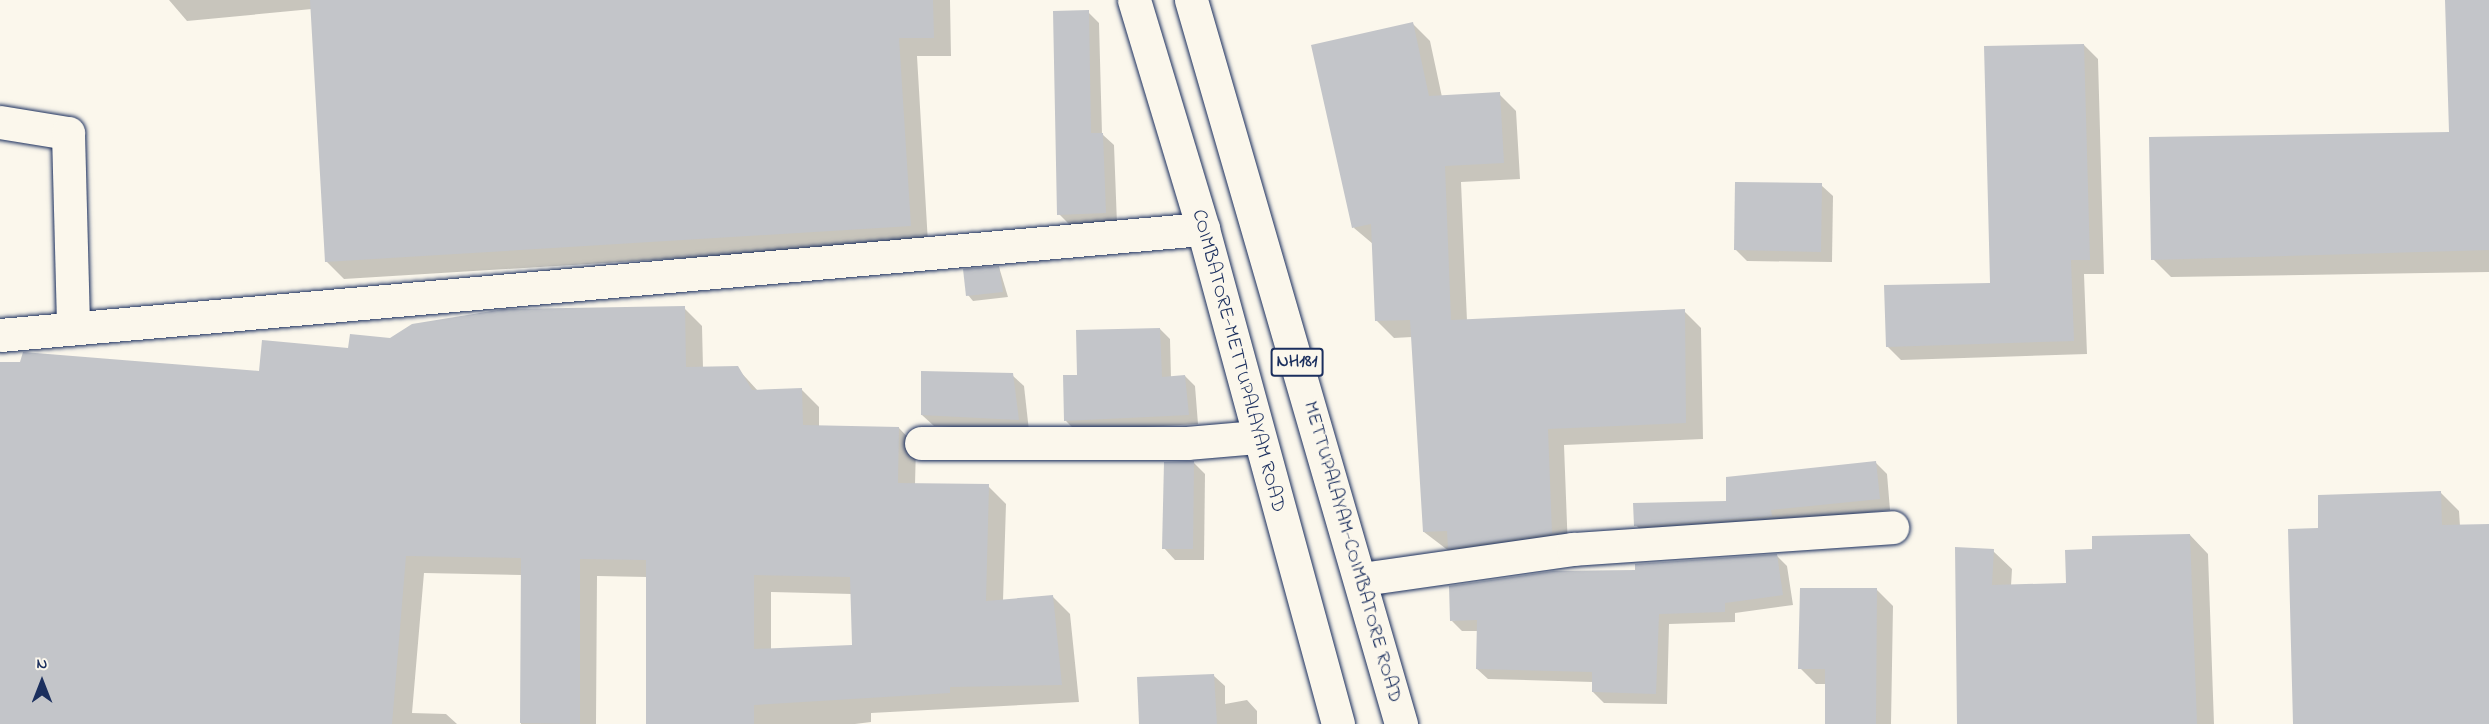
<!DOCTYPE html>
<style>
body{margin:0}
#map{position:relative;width:2489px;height:724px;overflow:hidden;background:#fbf7ec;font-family:"Indie Flower",sans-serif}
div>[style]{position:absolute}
.shadow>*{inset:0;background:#0003}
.building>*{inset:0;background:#c3c5c9}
.roads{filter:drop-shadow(0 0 2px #1b2f5e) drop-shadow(0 0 2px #1b2f5e)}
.minor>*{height:33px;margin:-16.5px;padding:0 16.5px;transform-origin:16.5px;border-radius:16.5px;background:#fbf7ec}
.trunk>*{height:33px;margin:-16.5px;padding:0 16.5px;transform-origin:16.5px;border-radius:16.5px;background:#fbf7ec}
span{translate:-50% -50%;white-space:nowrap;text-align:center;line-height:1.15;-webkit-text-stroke:5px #fbf7ec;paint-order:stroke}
.shield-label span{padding:2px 4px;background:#fbf7ec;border:2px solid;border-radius:4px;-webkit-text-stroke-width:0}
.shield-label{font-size:18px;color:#1b2f5e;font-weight:700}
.street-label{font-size:20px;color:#1b2f5e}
.north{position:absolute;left:12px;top:652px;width:60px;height:60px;-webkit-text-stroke:4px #fbf7ec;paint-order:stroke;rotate:0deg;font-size:16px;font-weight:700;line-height:24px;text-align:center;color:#1b2f5e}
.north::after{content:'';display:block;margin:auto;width:21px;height:27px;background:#1b2f5e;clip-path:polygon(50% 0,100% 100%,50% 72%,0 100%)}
</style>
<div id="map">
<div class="shadow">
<div style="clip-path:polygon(169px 0,950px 0,951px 56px,917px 56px,928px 243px,344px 279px,326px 261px,312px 9px,187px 21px)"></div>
<div style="clip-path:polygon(2447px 0,2489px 0,2489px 272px,2171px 277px,2153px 259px,2451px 134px)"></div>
<div style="clip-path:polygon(1088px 12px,1099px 23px,1102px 134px,1114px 145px,1117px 224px,1070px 225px,1059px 214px)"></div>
<div style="clip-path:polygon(1413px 24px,1430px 41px,1442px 97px,1499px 94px,1516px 111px,1520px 179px,1461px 182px,1467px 321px,1684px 311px,1701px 328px,1703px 439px,1564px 445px,1568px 550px,1466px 564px,1424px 532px,1412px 337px,1394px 338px,1377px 321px,1373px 244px,1354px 228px)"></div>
<div style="clip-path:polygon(2084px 45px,2098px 59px,2104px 274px,2084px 274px,2087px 354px,1901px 360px,1887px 346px,1992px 285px)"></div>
<div style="clip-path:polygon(1821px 185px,1833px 196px,1832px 262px,1747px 261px,1736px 250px)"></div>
<div style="clip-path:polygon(999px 267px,1008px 297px,973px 301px,968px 295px)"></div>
<div style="clip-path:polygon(evenodd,684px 308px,702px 326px,703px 368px,737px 368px,758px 391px,801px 389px,819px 407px,819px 427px,899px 428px,916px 446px,915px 485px,988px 486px,1006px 504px,1003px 601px,1052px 596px,1070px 614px,1079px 702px,871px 713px,871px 722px,855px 724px,648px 724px,647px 577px,597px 576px,596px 724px,521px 724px,522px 575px,424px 573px,412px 713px,446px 714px,457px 724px,0 724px,0 364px,260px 373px,390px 339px,684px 308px,771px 592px,852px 594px,854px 646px,771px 650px,771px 592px)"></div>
<div style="clip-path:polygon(1160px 329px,1170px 339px,1171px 378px,1185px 376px,1195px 386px,1198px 424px,1076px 431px,1066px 421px,1079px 377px)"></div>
<div style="clip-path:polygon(1012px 375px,1024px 386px,1029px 431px,934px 426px,922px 415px)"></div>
<div style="clip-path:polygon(1194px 463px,1205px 474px,1204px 560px,1175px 560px,1164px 548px)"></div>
<div style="clip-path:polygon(1876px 463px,1887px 474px,1890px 510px,1647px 537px,1636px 525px)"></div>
<div style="clip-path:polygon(2441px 493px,2459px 511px,2460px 526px,2489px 525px,2489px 724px,2294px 724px,2320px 530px)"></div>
<div style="clip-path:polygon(2190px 535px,2208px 554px,2214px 724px,1961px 724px,1993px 551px,2012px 569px,2011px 586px,2068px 584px,2093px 551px)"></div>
<div style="clip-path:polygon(1776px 555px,1787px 566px,1793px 605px,1735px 613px,1735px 622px,1669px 624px,1667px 704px,1604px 703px,1593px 692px,1593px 682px,1488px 679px,1477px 669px,1478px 631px,1462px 631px,1452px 621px,1637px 572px)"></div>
<div style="clip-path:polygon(1877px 590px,1893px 606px,1891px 724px,1826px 724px,1827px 684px,1816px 684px,1800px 668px)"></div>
<div style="clip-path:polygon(1214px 676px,1225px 686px,1225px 704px,1247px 700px,1257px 711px,1257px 724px,1140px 724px)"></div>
</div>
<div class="building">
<div style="clip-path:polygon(310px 0,933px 0,934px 38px,899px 38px,911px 226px,325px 262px)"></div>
<div style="clip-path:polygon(2445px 0,2489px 0,2489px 250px,2151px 260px,2149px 137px,2449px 132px)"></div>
<div style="clip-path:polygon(1089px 10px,1091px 133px,1103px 133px,1106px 213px,1057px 215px,1053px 11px)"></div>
<div style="clip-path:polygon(1413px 22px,1429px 96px,1500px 92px,1504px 163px,1445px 166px,1451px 320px,1685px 309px,1686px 423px,1548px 429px,1552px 533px,1448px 548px,1447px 531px,1423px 532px,1410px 320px,1375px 321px,1371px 224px,1352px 228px,1311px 45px)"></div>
<div style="clip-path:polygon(2084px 44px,2090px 260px,2071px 260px,2074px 341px,1886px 347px,1884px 285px,1990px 283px,1984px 46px)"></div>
<div style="clip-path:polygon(1735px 182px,1822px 183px,1821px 252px,1734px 250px)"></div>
<div style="clip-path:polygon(999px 266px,1003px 292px,966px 296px,963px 269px)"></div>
<div style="clip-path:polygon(evenodd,685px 306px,686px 367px,738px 366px,752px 390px,802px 388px,803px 425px,899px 427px,898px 483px,989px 484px,986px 601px,1053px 595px,1062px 685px,950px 687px,950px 693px,754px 705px,754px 724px,646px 724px,646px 560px,580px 559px,580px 724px,520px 723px,521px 558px,406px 556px,392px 724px,0 724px,0 362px,20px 362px,23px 352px,259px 371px,262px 340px,348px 348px,350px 334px,390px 338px,412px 324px,504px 309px,685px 306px,754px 575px,850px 577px,852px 645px,754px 649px,754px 575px)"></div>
<div style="clip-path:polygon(1160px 328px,1162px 377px,1185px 375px,1189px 415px,1064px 421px,1063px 375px,1077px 375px,1076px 330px)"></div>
<div style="clip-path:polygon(921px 371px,1013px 373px,1019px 420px,921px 415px)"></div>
<div style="clip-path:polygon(1194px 461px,1193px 549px,1162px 549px,1164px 462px)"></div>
<div style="clip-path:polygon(1876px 461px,1880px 499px,1771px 510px,1772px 516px,1634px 526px,1633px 503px,1726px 501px,1726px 477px)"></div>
<div style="clip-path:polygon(2441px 491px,2442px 525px,2489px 524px,2489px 724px,2293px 724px,2288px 529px,2318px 528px,2318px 495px)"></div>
<div style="clip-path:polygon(2190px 534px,2197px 724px,1957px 724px,1955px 547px,1994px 549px,1992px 585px,2066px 583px,2065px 550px,2092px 549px,2092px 536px)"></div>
<div style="clip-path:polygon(1777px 554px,1783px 595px,1725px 603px,1725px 612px,1659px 614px,1656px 694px,1592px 692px,1592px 672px,1476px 669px,1477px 620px,1450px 621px,1449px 586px,1553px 571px,1635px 570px,1635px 564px)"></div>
<div style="clip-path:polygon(1800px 588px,1877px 588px,1876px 724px,1825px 724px,1825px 669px,1798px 669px)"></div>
<div style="clip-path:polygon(1214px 674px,1217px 724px,1139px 724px,1137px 677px)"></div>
</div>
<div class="roads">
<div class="minor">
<div style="left:0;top:122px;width:69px;rotate:9.2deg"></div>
<div style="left:68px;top:133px;width:195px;rotate:88.5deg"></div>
<div style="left:0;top:335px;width:1208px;rotate:-5.04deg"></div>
<div style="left:921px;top:443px;width:266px"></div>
<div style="left:1187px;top:443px;width:70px;rotate:-4.9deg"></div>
<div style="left:1362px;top:579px;width:213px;rotate:-8.1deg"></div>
<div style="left:1573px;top:549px;width:320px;rotate:-3.9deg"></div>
</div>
<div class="trunk">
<div style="left:1134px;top:0;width:239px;rotate:73.2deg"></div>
<div style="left:1203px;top:229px;width:513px;rotate:74.74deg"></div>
<div style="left:1191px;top:0;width:754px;rotate:73.82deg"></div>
</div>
</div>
<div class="shield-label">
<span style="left:1297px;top:362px">NH181</span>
</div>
<div class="street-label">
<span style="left:1238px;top:361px;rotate:75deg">COIMBATORE-METTUPALAYAM ROAD</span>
<span style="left:1352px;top:552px;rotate:74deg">METTUPALAYAM-COIMBATORE ROAD</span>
</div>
<div class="north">N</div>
</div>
